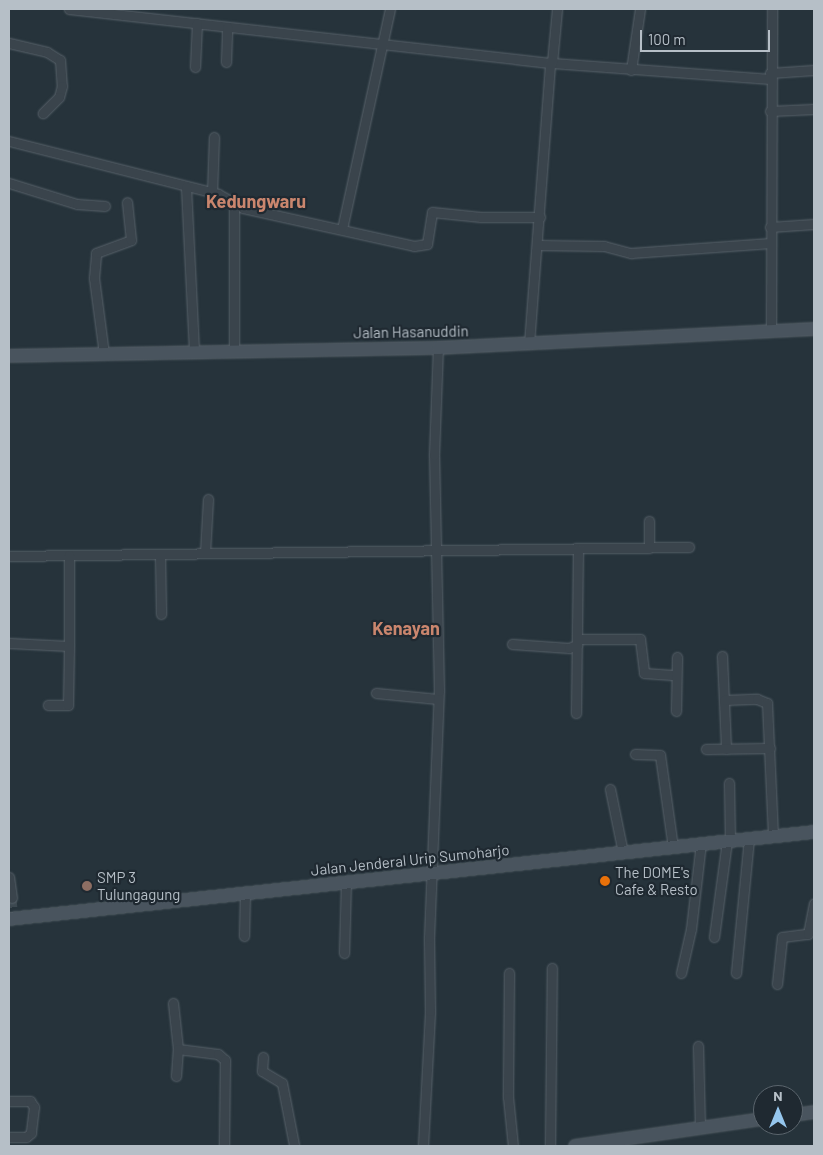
<!DOCTYPE html>
<style>
body{margin:0}
#map{position:relative;width:823px;height:1155px;overflow:hidden;background:#26333b;font-family:Barlow,sans-serif}
div>[style]{position:absolute}
.street-tunnel>*{height:9px;margin-top:-4.5px;transform-origin:0;background:repeating-linear-gradient(90deg,#3c4850 0 9px,transparent 0 13.5px)}
.roads{filter:drop-shadow(0 0 1px #58626a) drop-shadow(0 0 1px #58626a)}
.street>*{height:9px;margin:-4.5px;padding:0 4.5px;transform-origin:4.5px;border-radius:4.5px;background:#3a444c}
.secondary>*{height:12px;margin:-6px;padding:0 6px;transform-origin:6px;border-radius:6px;background:#49545e}
.dots>*{width:14px;height:14px;translate:-50% -50%;box-sizing:border-box;border:2px solid #1f2931;border-radius:50%}
span{translate:-50% -50%;white-space:nowrap;text-align:center;line-height:1.15;-webkit-text-stroke:4.5px #1f2931;paint-order:stroke}
.street-label{font-size:15px;color:#b6bfc7}
.poi-label{font-size:15px;color:#b6bfc7}
.left{translate:0 -50%;text-align:left}
.quarter-label{font-size:18px;color:#ca866e;font-weight:700}
.frame{position:absolute;inset:0;border:10px solid #b6bfc7;pointer-events:none}
.north{position:absolute;left:753px;top:1085px;width:50px;height:50px;box-sizing:border-box;background:#1f2931;border:1px solid #5b656d;border-radius:50%;rotate:0deg;font-size:14px;font-weight:700;line-height:20px;text-align:center;color:#b6bfc7}
.north::after{content:'';display:block;margin:auto;width:18px;height:22px;background:#95c6ed;clip-path:polygon(50% 0,100% 100%,50% 72%,0 100%)}
.scale{position:absolute;left:640px;top:30px;width:130px;height:22px;box-sizing:border-box;border:2px solid #b6bfc7;border-top:0;padding-left:6px;font-size:15px;line-height:18px;white-space:nowrap;color:#b6bfc7;-webkit-text-stroke:4px #1f2931;paint-order:stroke}
</style>
<div id="map">
<div class="street-tunnel">
<div style="left:12px;top:898px;width:21px;rotate:85deg"></div>
</div>
<div class="roads">
<div class="street">
<div style="left:69px;top:9px;width:486px;rotate:6.4deg"></div>
<div style="left:552px;top:63px;width:219px;rotate:4.2deg"></div>
<div style="left:9px;top:43px;width:39px;rotate:13deg"></div>
<div style="left:47px;top:52px;width:15px;rotate:32deg"></div>
<div style="left:60px;top:60px;width:26px;rotate:86deg"></div>
<div style="left:62px;top:86px;width:11px;rotate:105deg"></div>
<div style="left:59px;top:97px;width:23px;rotate:135deg"></div>
<div style="left:226px;top:62px;width:35px;rotate:-88deg"></div>
<div style="left:552px;top:63px;width:54px;rotate:-84.7deg"></div>
<div style="left:195px;top:67px;width:44px;rotate:-87.4deg"></div>
<div style="left:631px;top:70px;width:62px;rotate:-81.6deg"></div>
<div style="left:770px;top:73px;width:44px;rotate:-3.9deg"></div>
<div style="left:770px;top:111px;width:44px;rotate:-2.6deg"></div>
<div style="left:9px;top:141px;width:216px;rotate:14.2deg"></div>
<div style="left:218px;top:194px;width:29px;rotate:29deg"></div>
<div style="left:243px;top:208px;width:175px;rotate:12.5deg"></div>
<div style="left:414px;top:246px;width:13px;rotate:-9deg"></div>
<div style="left:427px;top:244px;width:32px;rotate:-81deg"></div>
<div style="left:432px;top:212px;width:49px;rotate:5.8deg"></div>
<div style="left:481px;top:217px;width:59px"></div>
<div style="left:9px;top:183px;width:71px;rotate:17.2deg"></div>
<div style="left:77px;top:204px;width:28px;rotate:4deg"></div>
<div style="left:186px;top:187px;width:164px;rotate:87.2deg"></div>
<div style="left:212px;top:193px;width:56px;rotate:-88deg"></div>
<div style="left:234px;top:204px;width:147px;rotate:90deg"></div>
<div style="left:770px;top:227px;width:44px;rotate:-3.9deg"></div>
<div style="left:342px;top:229px;width:225px;rotate:-77.7deg"></div>
<div style="left:537px;top:245px;width:67px;rotate:0.9deg"></div>
<div style="left:604px;top:246px;width:28px;rotate:15deg"></div>
<div style="left:631px;top:253px;width:140px;rotate:-4.1deg"></div>
<div style="left:771px;top:332px;width:323px;rotate:-89.8deg"></div>
<div style="left:529px;top:344px;width:283px;rotate:-85.7deg"></div>
<div style="left:104px;top:354px;width:77px;rotate:-97.5deg"></div>
<div style="left:94px;top:278px;width:25px;rotate:-85deg"></div>
<div style="left:96px;top:253px;width:37px;rotate:-20deg"></div>
<div style="left:131px;top:240px;width:38px;rotate:-96deg"></div>
<div style="left:649px;top:548px;width:27px;rotate:-90deg"></div>
<div style="left:205px;top:553px;width:54px;rotate:-86.8deg"></div>
<div style="left:160px;top:554px;width:60px;rotate:89deg"></div>
<div style="left:9px;top:556px;width:680px;rotate:-0.76deg"></div>
<div style="left:577px;top:639px;width:63px"></div>
<div style="left:640px;top:639px;width:34px;rotate:83deg"></div>
<div style="left:644px;top:673px;width:32px;rotate:4deg"></div>
<div style="left:9px;top:643px;width:60px;rotate:2.9deg"></div>
<div style="left:69px;top:646px;width:91px;rotate:-90deg"></div>
<div style="left:512px;top:644px;width:57px;rotate:4deg"></div>
<div style="left:569px;top:648px;width:9px;rotate:-21deg"></div>
<div style="left:722px;top:656px;width:93px;rotate:87.5deg"></div>
<div style="left:376px;top:693px;width:62px;rotate:5.5deg"></div>
<div style="left:724px;top:700px;width:33px;rotate:-2deg"></div>
<div style="left:757px;top:699px;width:11px;rotate:22deg"></div>
<div style="left:767px;top:703px;width:133px;rotate:87.4deg"></div>
<div style="left:48px;top:705px;width:20px"></div>
<div style="left:68px;top:705px;width:59px;rotate:-89deg"></div>
<div style="left:676px;top:711px;width:54px;rotate:-88.9deg"></div>
<div style="left:576px;top:713px;width:164px;rotate:-89.3deg"></div>
<div style="left:706px;top:749px;width:64px;rotate:-0.9deg"></div>
<div style="left:635px;top:754px;width:25px;rotate:2deg"></div>
<div style="left:660px;top:755px;width:93px;rotate:82deg"></div>
<div style="left:729px;top:783px;width:58px;rotate:89deg"></div>
<div style="left:610px;top:789px;width:65px;rotate:78.5deg"></div>
<div style="left:9px;top:877px;width:21px;rotate:82deg"></div>
<div style="left:244px;top:936px;width:43px;rotate:-88.7deg"></div>
<div style="left:714px;top:937px;width:97px;rotate:-82.3deg"></div>
<div style="left:344px;top:953px;width:70px;rotate:-88.4deg"></div>
<div style="left:509px;top:973px;width:124px;rotate:90.5deg"></div>
<div style="left:508px;top:1097px;width:49px;rotate:84.2deg"></div>
<div style="left:681px;top:973px;width:45px;rotate:-77.2deg"></div>
<div style="left:691px;top:929px;width:87px;rotate:-83.4deg"></div>
<div style="left:736px;top:973px;width:135px;rotate:-84.5deg"></div>
<div style="left:777px;top:984px;width:47px;rotate:-83.9deg"></div>
<div style="left:782px;top:937px;width:26px;rotate:-7deg"></div>
<div style="left:808px;top:934px;width:31px;rotate:-79deg"></div>
<div style="left:173px;top:1003px;width:46px;rotate:83.8deg"></div>
<div style="left:178px;top:1049px;width:40px;rotate:7.1deg"></div>
<div style="left:218px;top:1054px;width:9px;rotate:41deg"></div>
<div style="left:225px;top:1060px;width:86px;rotate:90.7deg"></div>
<div style="left:698px;top:1046px;width:82px;rotate:88.6deg"></div>
<div style="left:263px;top:1057px;width:14px;rotate:94deg"></div>
<div style="left:262px;top:1071px;width:23px;rotate:31deg"></div>
<div style="left:282px;top:1083px;width:63px;rotate:79deg"></div>
<div style="left:176px;top:1076px;width:27px;rotate:-86deg"></div>
<div style="left:9px;top:1101px;width:21px"></div>
<div style="left:30px;top:1101px;width:7px;rotate:56deg"></div>
<div style="left:34px;top:1107px;width:26px;rotate:97deg"></div>
<div style="left:31px;top:1133px;width:6px;rotate:141deg"></div>
<div style="left:26px;top:1137px;width:17px;rotate:180deg"></div>
<div style="left:423px;top:1146px;width:135px;rotate:-87deg"></div>
<div style="left:430px;top:1011px;width:73px;rotate:-90.8deg"></div>
<div style="left:429px;top:938px;width:247px;rotate:-87.7deg"></div>
<div style="left:439px;top:691px;width:236px;rotate:-91.2deg"></div>
<div style="left:434px;top:455px;width:107px;rotate:-87.9deg"></div>
<div style="left:550px;top:1146px;width:178px;rotate:-89.4deg"></div>
</div>
<div class="secondary">
<div style="left:9px;top:356px;width:429px;rotate:-1.1deg"></div>
<div style="left:438px;top:348px;width:376px;rotate:-2.9deg"></div>
<div style="left:9px;top:919px;width:810px;rotate:-6.17deg"></div>
<div style="left:793px;top:1115px;width:21px;rotate:-8deg"></div>
<div style="left:575px;top:1146px;width:190px;rotate:-8.2deg"></div>
</div>
</div>
<div class="dots">
<div style="left:605px;top:881px;background:#e8710a"></div>
<div style="left:87px;top:886px;background:#8d6e63"></div>
</div>
<div class="street-label">
<span style="left:411px;top:332px;rotate:-1deg">Jalan Hasanuddin</span>
<span style="left:410px;top:860px;rotate:-6deg">Jalan Jenderal Urip Sumoharjo</span>
</div>
<div class="poi-label">
<span class="left" style="left:615px;top:881px">The DOME's<br>Cafe &amp; Resto</span>
<span class="left" style="left:97px;top:886px">SMP 3<br>Tulungagung</span>
</div>
<div class="quarter-label">
<span style="left:256px;top:201px">Kedungwaru</span>
<span style="left:406px;top:628px">Kenayan</span>
</div>
<div class="frame"></div>
<div class="north">N</div>
<div class="scale">100 m</div>
</div>
